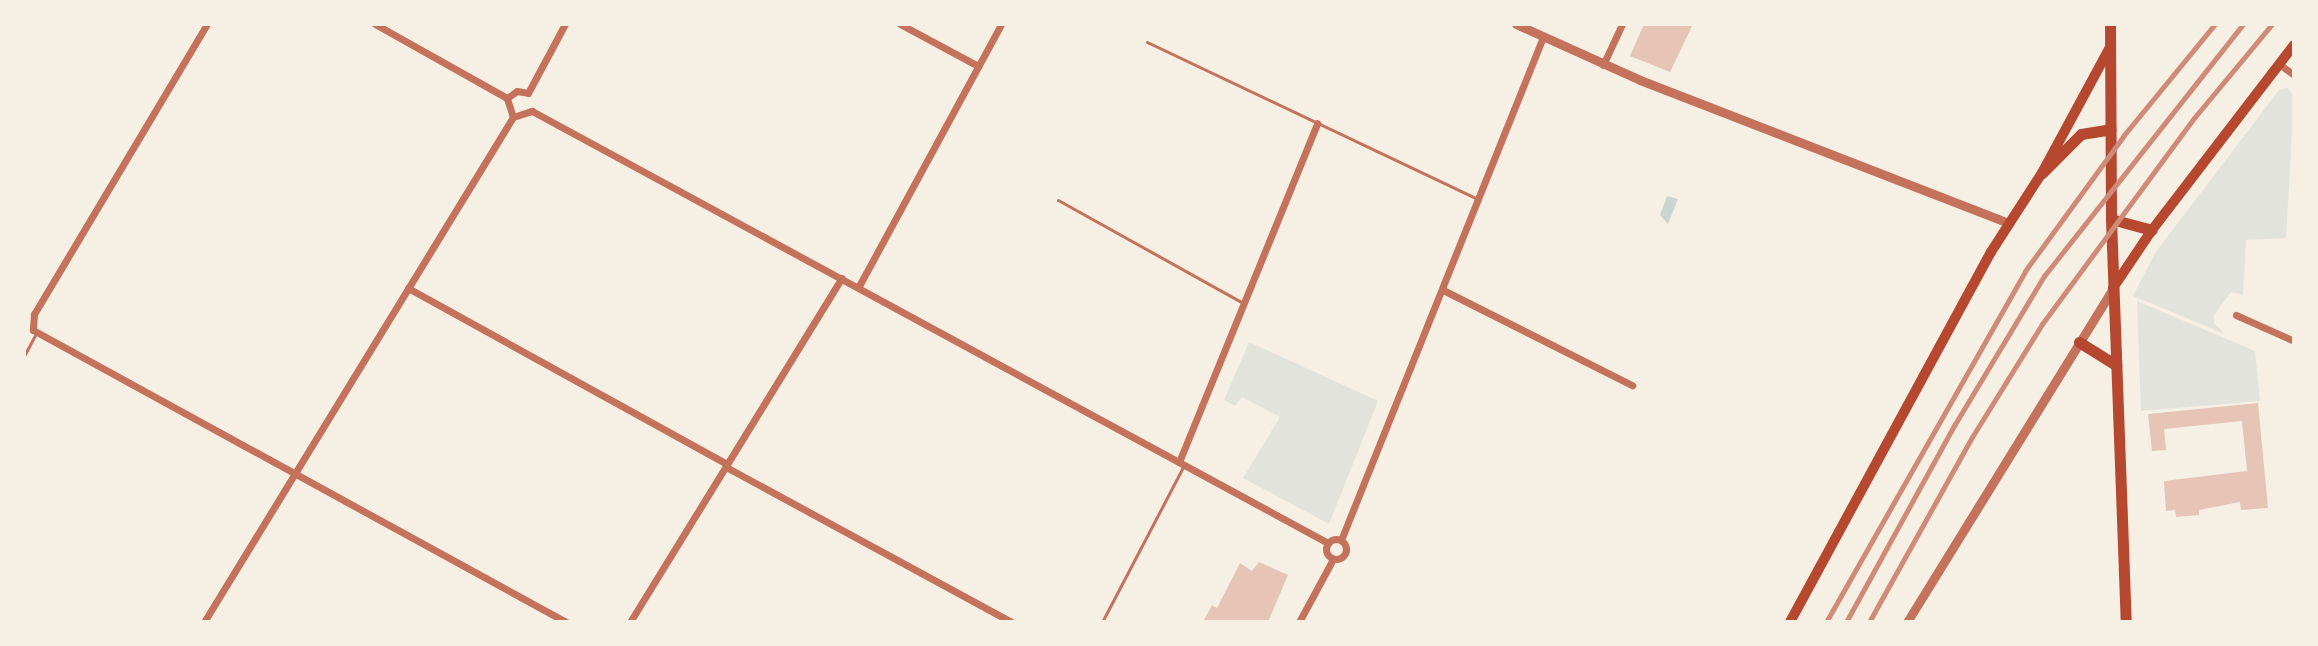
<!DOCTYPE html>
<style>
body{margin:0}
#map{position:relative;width:2318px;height:646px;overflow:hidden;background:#f6efe4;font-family:"Titillium Web",sans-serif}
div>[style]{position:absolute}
.green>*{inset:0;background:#e2e4dc}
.water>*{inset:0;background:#c9d6d2}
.building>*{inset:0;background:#e6c5b7}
.service>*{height:3px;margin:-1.5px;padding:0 1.5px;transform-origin:1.5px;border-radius:1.5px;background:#c5725c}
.minor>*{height:7px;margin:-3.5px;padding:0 3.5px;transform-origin:3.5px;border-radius:3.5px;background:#c5725c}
.minor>.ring{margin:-3.5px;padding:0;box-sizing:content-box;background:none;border:7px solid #c5725c;border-radius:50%}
.tertiary>*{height:9px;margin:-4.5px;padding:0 4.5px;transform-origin:4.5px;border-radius:4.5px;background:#c5725c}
.secondary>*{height:10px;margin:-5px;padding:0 5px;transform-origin:5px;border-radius:5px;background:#b5482f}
.trunk>*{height:11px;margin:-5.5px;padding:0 5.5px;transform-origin:5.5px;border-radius:5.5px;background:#b5482f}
.rail>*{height:5px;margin:-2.5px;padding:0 2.5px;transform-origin:2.5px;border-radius:2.5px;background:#cf8b77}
span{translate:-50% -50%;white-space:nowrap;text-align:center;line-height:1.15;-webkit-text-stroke:8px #f6efe4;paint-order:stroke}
.frame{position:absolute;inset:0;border:26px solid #f6efe4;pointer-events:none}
</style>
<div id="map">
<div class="green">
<div style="clip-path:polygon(2288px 88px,2294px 97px,2286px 238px,2246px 240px,2243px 295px,2231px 292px,2214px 315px,2214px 323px,2225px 334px,2133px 296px,2155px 253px,2279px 90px)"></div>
<div style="clip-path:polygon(2137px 301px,2255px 351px,2260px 401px,2141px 411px)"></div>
<div style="clip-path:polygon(1249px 342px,1378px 401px,1329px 524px,1243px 478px,1280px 417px,1242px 397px,1235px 406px,1224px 400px)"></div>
</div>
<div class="water">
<div style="clip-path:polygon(1667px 196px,1678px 199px,1668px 224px,1660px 215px)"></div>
</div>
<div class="building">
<div style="clip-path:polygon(1644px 24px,1693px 24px,1670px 72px,1630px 56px)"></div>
<div style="clip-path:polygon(2258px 403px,2268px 508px,2241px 510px,2240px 502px,2199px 510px,2199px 515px,2176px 517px,2175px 510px,2166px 511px,2164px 481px,2247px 471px,2242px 421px,2164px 429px,2166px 450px,2152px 451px,2148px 414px)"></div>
<div style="clip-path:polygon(1240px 563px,1252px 571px,1259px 562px,1288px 575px,1268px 622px,1203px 622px,1212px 605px,1217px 608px)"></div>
</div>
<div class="service">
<div style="left:1147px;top:42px;width:364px;rotate:25.4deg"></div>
<div style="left:1058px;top:200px;width:212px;rotate:29.1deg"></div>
<div style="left:24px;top:356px;width:27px;rotate:-62deg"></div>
<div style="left:1102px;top:622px;width:177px;rotate:-62.4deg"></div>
</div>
<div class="minor">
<div style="left:207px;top:24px;width:338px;rotate:120.8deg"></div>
<div style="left:34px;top:314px;width:16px;rotate:94deg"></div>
<div style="left:33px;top:330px;width:608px;rotate:28.72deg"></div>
<div style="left:375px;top:24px;width:151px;rotate:29.3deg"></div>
<div style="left:900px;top:24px;width:89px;rotate:28.3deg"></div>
<div style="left:2279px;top:64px;width:19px;rotate:36deg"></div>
<div style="left:1603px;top:65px;width:45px;rotate:-65.1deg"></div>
<div style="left:528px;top:93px;width:78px;rotate:-61.8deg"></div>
<div style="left:532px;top:111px;width:906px;rotate:28.49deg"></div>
<div style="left:513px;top:117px;width:20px;rotate:-108deg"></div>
<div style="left:507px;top:98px;width:12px;rotate:-35deg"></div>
<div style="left:517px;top:91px;width:11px;rotate:10deg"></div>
<div style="left:513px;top:117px;width:20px;rotate:-18deg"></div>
<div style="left:859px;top:286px;width:298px;rotate:-61.5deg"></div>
<div style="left:408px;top:288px;width:364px;rotate:28.9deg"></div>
<div style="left:1443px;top:290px;width:212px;rotate:26.7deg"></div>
<div style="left:2236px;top:315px;width:64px;rotate:24.1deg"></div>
<div style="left:1179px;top:462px;width:366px;rotate:-67.8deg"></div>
<div style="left:726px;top:467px;width:325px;rotate:28.5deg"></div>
<div class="ring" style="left:1326px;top:539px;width:13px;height:13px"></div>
<div style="left:1341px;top:540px;width:542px;rotate:-68.12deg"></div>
<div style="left:204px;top:622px;width:592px;rotate:-58.54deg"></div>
<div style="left:630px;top:622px;width:404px;rotate:-58.4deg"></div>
<div style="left:1299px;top:622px;width:72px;rotate:-61.6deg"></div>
</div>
<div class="tertiary">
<div style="left:1516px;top:24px;width:136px;rotate:24.3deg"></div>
<div style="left:1640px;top:80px;width:395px;rotate:21.2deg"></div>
<div style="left:1907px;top:622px;width:392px;rotate:-58.3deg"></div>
</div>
<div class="secondary">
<div style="left:2113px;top:288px;width:70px;rotate:-56.1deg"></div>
<div style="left:2152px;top:230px;width:233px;rotate:-52.5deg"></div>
<div style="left:1790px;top:622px;width:421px;rotate:-61.5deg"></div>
<div style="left:1991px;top:252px;width:94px;rotate:-57.2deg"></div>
<div style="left:2042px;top:173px;width:143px;rotate:-61.6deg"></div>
</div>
<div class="trunk">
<div style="left:2110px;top:24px;width:195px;rotate:89.7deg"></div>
<div style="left:2111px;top:219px;width:403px;rotate:87.9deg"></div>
<div style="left:2042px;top:173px;width:55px;rotate:-45deg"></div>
<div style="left:2081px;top:134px;width:30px;rotate:-9deg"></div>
<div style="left:2111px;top:219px;width:42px;rotate:15deg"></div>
<div style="left:2079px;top:342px;width:44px;rotate:31.9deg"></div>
</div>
<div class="rail">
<div style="left:1826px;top:622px;width:403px;rotate:-60.4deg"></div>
<div style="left:2025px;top:271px;width:168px;rotate:-53.9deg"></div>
<div style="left:2124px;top:135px;width:144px;rotate:-50.7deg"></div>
<div style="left:1846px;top:622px;width:226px;rotate:-61.2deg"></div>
<div style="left:1955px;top:424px;width:173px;rotate:-59deg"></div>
<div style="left:2044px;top:276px;width:321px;rotate:-51.7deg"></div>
<div style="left:1869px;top:622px;width:212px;rotate:-60.9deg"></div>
<div style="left:1972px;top:437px;width:133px;rotate:-58.2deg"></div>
<div style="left:2042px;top:324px;width:256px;rotate:-53.6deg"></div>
<div style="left:2194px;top:118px;width:122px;rotate:-50.3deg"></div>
</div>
<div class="frame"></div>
</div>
